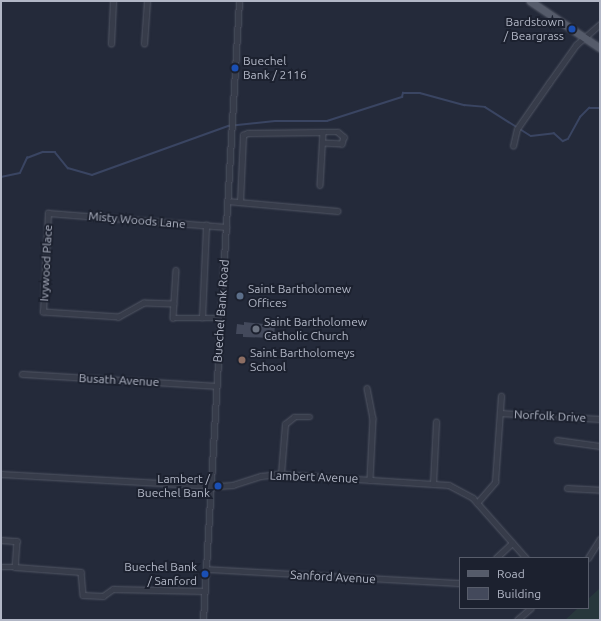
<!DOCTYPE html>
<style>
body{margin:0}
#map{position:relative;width:601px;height:621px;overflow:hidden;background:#242a3a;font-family:Ubuntu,sans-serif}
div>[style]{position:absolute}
.green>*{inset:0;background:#27373c}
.stream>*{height:1.5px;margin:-0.75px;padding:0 0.75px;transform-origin:0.75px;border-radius:0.75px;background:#3a4562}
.building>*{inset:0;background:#43495b}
.roads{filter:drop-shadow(0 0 1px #525765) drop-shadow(0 0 1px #525765)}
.minor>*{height:4.5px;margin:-2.25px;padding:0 2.25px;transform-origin:2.25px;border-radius:2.25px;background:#373c4a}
.primary>*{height:7px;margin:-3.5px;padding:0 3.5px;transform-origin:3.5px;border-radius:3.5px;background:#555b6a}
.dots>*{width:11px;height:11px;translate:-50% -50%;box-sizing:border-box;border:2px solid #1c212f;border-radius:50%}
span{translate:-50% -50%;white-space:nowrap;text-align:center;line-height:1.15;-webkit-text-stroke:4px #1c212f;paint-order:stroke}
.poi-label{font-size:12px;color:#b2b7c6}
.right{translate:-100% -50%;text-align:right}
.left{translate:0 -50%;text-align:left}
.street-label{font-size:12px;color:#b2b7c6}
.frame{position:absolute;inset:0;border:2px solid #b2b7c6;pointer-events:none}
.legend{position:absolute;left:459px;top:557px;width:130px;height:52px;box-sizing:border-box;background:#1c212f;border:1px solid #585d6b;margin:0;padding:5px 7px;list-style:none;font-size:12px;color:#b2b7c6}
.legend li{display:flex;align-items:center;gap:8px;height:20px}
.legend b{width:20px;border:1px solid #585d6b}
</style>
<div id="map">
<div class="green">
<div style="clip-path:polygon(600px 588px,600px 620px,565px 620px,578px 608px,588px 608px,588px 599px)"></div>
</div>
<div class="stream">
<div style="left:1px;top:177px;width:19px;rotate:-12deg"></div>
<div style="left:20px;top:173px;width:17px;rotate:-65deg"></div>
<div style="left:27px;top:158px;width:17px;rotate:-21deg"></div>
<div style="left:43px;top:152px;width:12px"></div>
<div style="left:55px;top:152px;width:21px;rotate:51deg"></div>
<div style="left:68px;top:168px;width:25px;rotate:16deg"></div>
<div style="left:92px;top:175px;width:145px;rotate:-19.8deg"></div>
<div style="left:228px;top:126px;width:47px;rotate:-6.1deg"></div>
<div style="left:275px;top:121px;width:52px"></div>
<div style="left:327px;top:121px;width:79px;rotate:-17.7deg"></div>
<div style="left:402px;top:97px;width:4px;rotate:-76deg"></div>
<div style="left:403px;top:93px;width:17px"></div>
<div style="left:420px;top:93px;width:46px;rotate:15.3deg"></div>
<div style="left:464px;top:105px;width:21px;rotate:5deg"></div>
<div style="left:485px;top:107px;width:54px;rotate:32.2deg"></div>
<div style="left:531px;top:136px;width:23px;rotate:-7deg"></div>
<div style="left:554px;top:133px;width:12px;rotate:42deg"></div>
<div style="left:563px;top:141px;width:5px;rotate:-22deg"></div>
<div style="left:568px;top:139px;width:25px;rotate:-61deg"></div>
<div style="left:580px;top:117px;width:13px;rotate:-45deg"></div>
<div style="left:589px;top:108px;width:11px"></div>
</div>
<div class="building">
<div style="clip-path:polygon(244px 322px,275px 325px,274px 338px,243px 337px,243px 334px,236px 334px,237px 324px,244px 325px)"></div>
</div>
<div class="roads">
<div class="minor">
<div style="left:111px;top:44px;width:43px;rotate:-87.3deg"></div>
<div style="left:144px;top:44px;width:43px;rotate:-86deg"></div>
<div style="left:323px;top:132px;width:15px"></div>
<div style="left:338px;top:132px;width:8px;rotate:40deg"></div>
<div style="left:344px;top:137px;width:7px;rotate:106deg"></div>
<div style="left:342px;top:144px;width:19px;rotate:-177deg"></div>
<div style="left:513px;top:146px;width:17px;rotate:-77deg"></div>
<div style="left:517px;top:129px;width:56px;rotate:-55.2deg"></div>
<div style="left:549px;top:83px;width:47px;rotate:-54.6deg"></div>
<div style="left:576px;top:45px;width:32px;rotate:-41deg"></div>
<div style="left:227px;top:201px;width:111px;rotate:5.1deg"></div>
<div style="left:240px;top:202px;width:67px;rotate:-87.4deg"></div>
<div style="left:243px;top:135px;width:5px;rotate:-22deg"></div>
<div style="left:248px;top:133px;width:75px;rotate:-0.8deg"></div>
<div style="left:323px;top:132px;width:53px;rotate:93.2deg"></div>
<div style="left:176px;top:270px;width:48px;rotate:93.6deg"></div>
<div style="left:173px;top:318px;width:47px"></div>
<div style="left:174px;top:304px;width:30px;rotate:-178deg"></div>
<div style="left:144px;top:303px;width:29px;rotate:151deg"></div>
<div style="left:119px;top:317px;width:76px;rotate:-176.2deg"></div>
<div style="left:43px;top:312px;width:99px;rotate:-87.1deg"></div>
<div style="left:48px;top:213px;width:179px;rotate:4.5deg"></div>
<div style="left:202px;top:318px;width:93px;rotate:-87.5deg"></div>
<div style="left:22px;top:374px;width:194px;rotate:3.5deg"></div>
<div style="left:367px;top:388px;width:31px;rotate:79deg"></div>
<div style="left:373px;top:418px;width:62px;rotate:92.8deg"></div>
<div style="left:500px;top:413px;width:100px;rotate:3.4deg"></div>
<div style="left:557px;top:440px;width:43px;rotate:7.9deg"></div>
<div style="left:1px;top:474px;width:217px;rotate:3.2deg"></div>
<div style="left:218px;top:486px;width:15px;rotate:-4deg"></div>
<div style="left:233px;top:485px;width:29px;rotate:-18deg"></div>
<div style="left:261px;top:476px;width:18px;rotate:-6deg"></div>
<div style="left:279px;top:474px;width:170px;rotate:3.7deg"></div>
<div style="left:449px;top:485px;width:27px;rotate:28deg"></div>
<div style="left:473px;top:498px;width:80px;rotate:48.5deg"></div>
<div style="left:281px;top:474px;width:50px;rotate:-85.4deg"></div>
<div style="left:285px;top:424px;width:11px;rotate:-38deg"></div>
<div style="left:294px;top:417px;width:16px"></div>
<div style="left:433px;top:484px;width:62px;rotate:-87.2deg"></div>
<div style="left:567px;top:488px;width:33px;rotate:3deg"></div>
<div style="left:477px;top:503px;width:28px;rotate:-49deg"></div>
<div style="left:495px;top:482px;width:86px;rotate:-86deg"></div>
<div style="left:1px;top:540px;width:16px;rotate:4deg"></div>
<div style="left:17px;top:541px;width:26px;rotate:94deg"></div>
<div style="left:15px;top:567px;width:66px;rotate:4.3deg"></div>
<div style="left:81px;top:572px;width:23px;rotate:85deg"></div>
<div style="left:83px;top:595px;width:20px;rotate:3deg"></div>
<div style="left:103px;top:596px;width:12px;rotate:-35deg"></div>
<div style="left:113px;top:589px;width:92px;rotate:1.2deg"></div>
<div style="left:496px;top:558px;width:22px;rotate:-43deg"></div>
<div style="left:588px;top:558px;width:22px;rotate:-58deg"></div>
<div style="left:1px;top:567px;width:14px"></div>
<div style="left:206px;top:569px;width:254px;rotate:3.2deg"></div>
<div style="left:203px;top:620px;width:620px;rotate:-86.67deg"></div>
<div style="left:517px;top:620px;width:18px;rotate:-41deg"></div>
</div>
<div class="primary">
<div style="left:530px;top:1px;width:84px;rotate:33.9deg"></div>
</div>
</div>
<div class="dots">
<div style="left:572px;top:29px;background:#1a4fb4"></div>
<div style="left:235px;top:68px;background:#1a4fb4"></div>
<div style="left:240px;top:296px;background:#5c6f8a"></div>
<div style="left:256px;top:329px;background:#6b7280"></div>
<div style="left:242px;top:360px;background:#8d6e63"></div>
<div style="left:218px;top:486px;background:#1a4fb4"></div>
<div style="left:205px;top:574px;background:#1a4fb4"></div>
</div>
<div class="poi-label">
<span class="right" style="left:564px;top:29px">Bardstown<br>/ Beargrass</span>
<span class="left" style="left:243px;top:68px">Buechel<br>Bank / 2116</span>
<span class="left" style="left:248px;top:296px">Saint Bartholomew<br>Offices</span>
<span class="left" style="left:264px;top:329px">Saint Bartholomew<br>Catholic Church</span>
<span class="left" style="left:250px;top:360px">Saint Bartholomeys<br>School</span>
<span class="right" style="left:210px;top:486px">Lambert /<br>Buechel Bank</span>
<span class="right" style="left:197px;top:574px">Buechel Bank<br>/ Sanford</span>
</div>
<div class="street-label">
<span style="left:137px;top:220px;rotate:5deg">Misty Woods Lane</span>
<span style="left:46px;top:263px;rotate:-87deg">Ivywood Place</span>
<span style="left:221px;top:311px;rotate:-86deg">Buechel Bank Road</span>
<span style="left:119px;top:380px;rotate:3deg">Busath Avenue</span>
<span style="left:550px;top:416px;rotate:3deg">Norfolk Drive</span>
<span style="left:314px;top:477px;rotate:2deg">Lambert Avenue</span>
<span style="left:333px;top:577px;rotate:3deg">Sanford Avenue</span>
</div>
<div class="frame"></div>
<ul class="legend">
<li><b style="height:5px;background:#555b6a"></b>Road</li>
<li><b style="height:11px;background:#43495b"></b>Building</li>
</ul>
</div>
